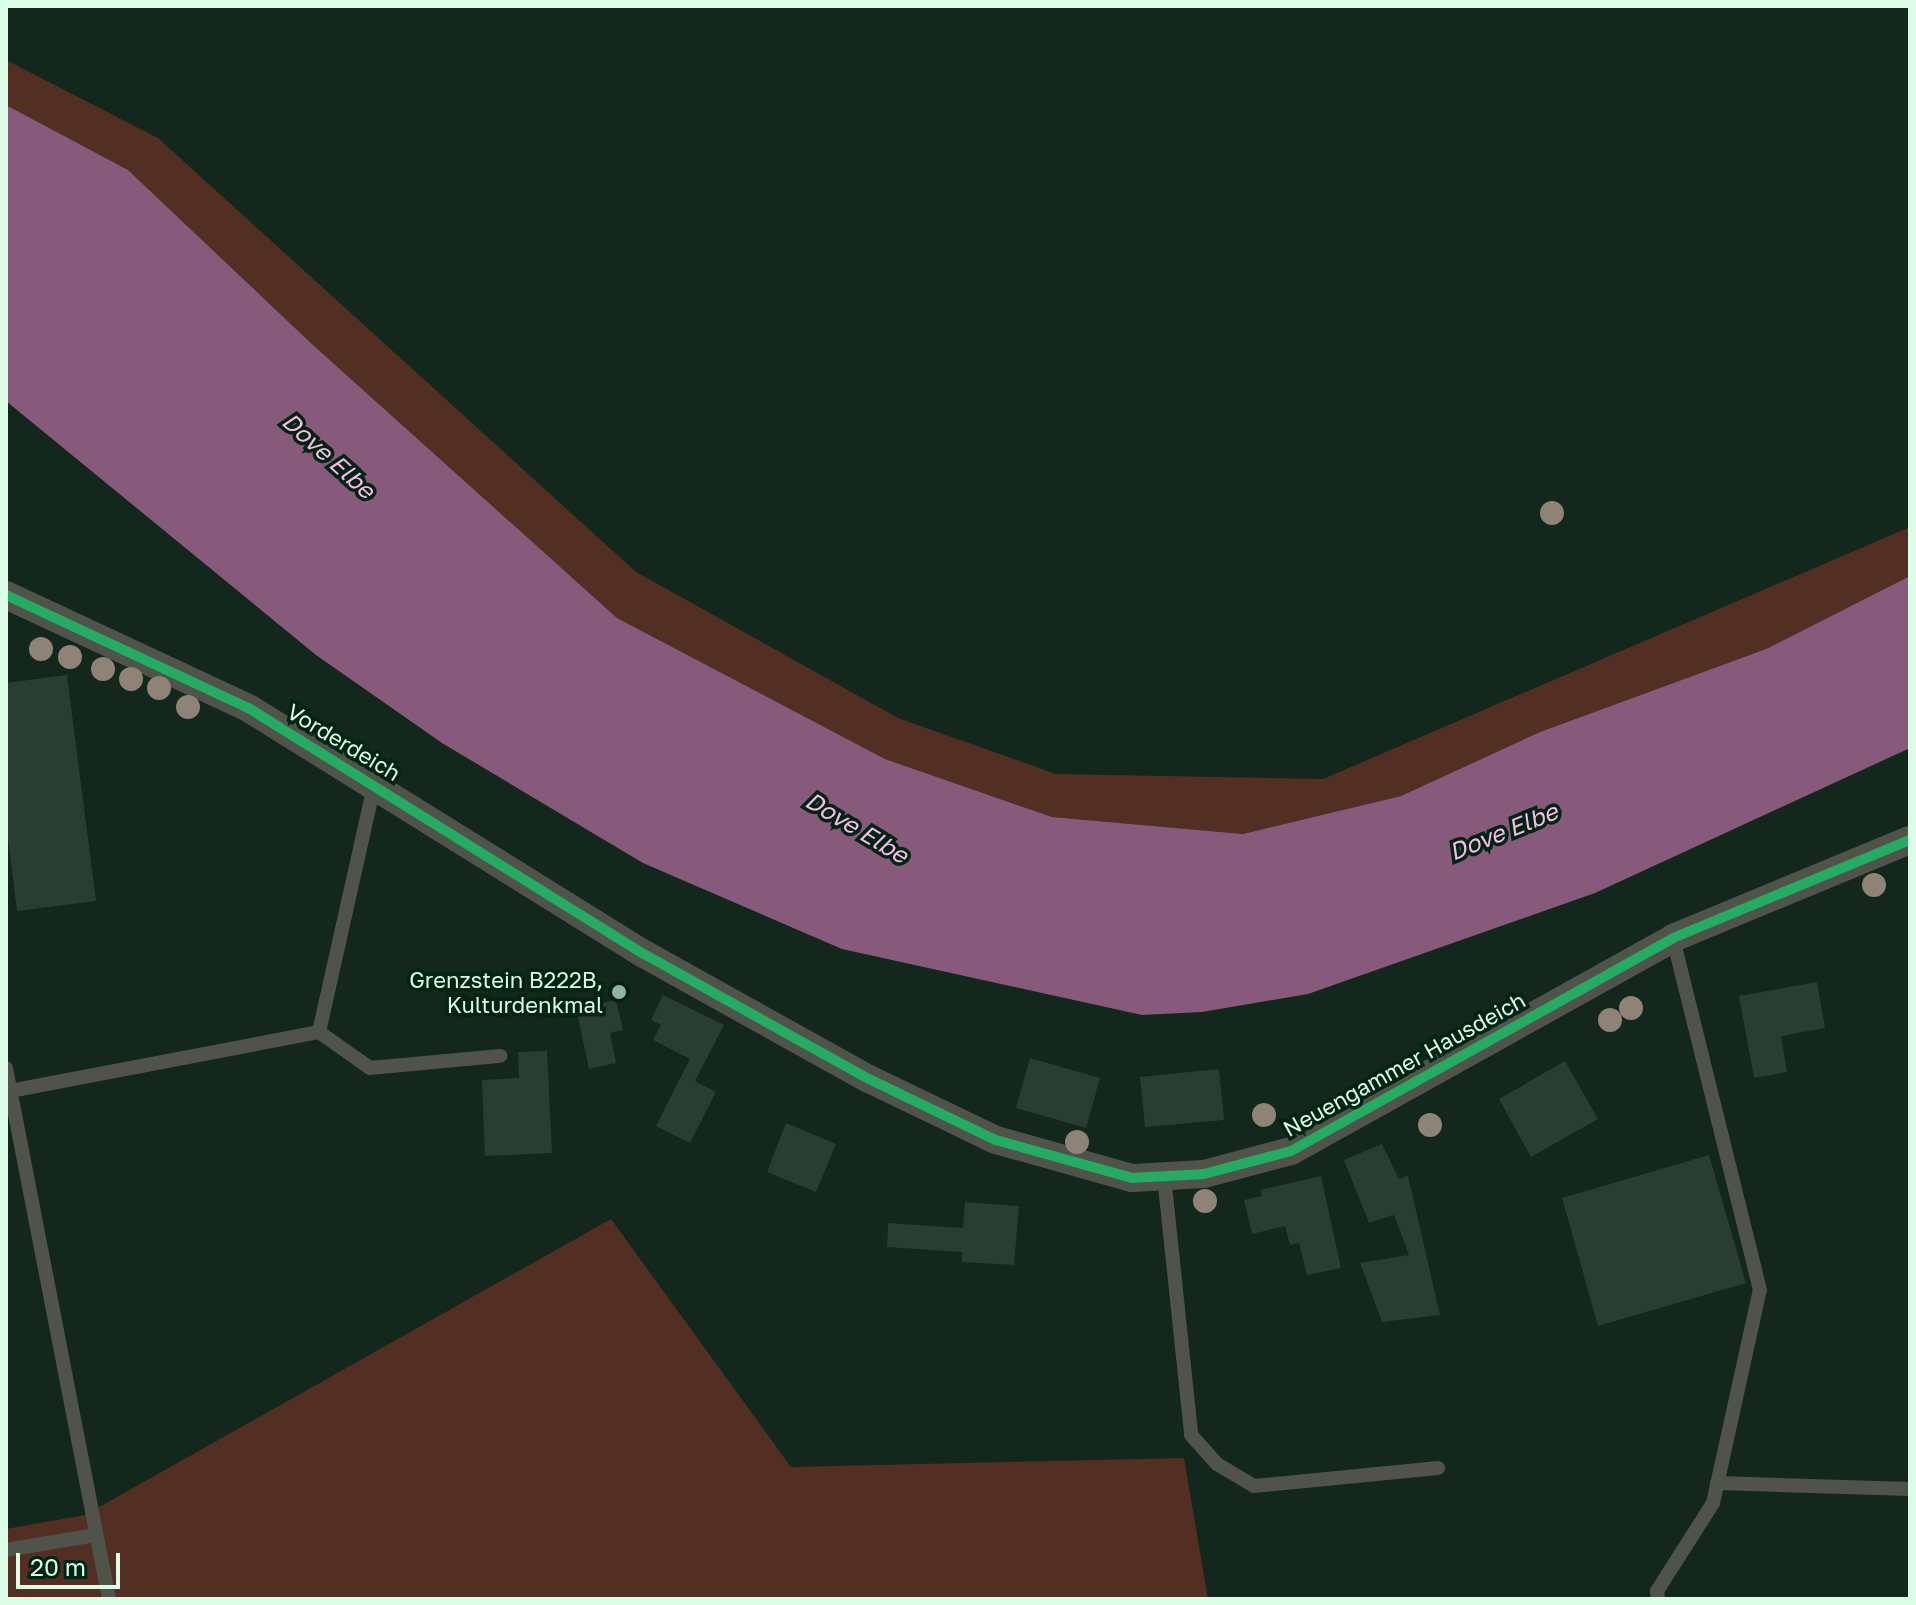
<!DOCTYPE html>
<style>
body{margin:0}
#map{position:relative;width:1916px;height:1605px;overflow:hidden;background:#13271c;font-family:"Golos Text",sans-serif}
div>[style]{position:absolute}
.green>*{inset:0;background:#532e22}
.water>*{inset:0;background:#875a7c}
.building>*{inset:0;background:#293d34}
.service>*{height:14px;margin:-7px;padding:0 7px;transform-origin:7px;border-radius:7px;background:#505349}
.minor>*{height:28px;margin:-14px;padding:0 14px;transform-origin:14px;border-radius:14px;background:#505349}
.cycleway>*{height:10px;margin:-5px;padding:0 5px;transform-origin:5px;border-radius:5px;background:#26ab63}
.trees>*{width:24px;height:24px;margin:-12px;border-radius:50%;background:#8f8277}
.dots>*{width:22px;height:22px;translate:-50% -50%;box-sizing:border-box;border:4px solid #012512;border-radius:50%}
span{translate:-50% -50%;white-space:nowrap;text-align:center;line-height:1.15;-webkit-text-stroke:7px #012512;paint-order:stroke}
.street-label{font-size:22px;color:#dbfce6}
.poi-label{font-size:22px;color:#dbfce6}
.right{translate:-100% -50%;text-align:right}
.water-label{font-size:24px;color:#f9bae9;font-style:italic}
.frame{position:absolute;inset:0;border:8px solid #dbfce6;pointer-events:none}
.scale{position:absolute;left:16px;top:1553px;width:104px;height:36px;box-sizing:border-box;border:4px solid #dbfce6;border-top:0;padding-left:10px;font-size:24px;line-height:28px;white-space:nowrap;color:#dbfce6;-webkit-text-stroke:6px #012512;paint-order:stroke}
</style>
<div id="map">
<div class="green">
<div style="clip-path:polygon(6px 60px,158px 138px,636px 572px,898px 718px,1056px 774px,1323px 779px,1910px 527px,1910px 576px,1766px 649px,1540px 732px,1401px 796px,1243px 834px,1052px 817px,885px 759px,617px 618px,313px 345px,128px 170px,6px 105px)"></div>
<div style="clip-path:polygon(611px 1219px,791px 1467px,1184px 1458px,1208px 1599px,6px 1599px,6px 1529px,85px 1515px)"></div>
</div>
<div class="water">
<div style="clip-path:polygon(6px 105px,128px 170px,313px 345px,617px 618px,885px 759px,1052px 817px,1243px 834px,1401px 796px,1540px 732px,1766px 649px,1910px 576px,1910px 748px,1595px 893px,1308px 994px,1202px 1012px,1142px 1015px,842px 949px,643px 863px,442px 743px,316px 655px,6px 401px)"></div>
</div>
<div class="building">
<div style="clip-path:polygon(67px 675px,96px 901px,17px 911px,6px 823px,6px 683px)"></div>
<div style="clip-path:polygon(1817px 982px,1825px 1028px,1781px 1036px,1787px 1072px,1754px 1078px,1739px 996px)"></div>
<div style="clip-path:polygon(663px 995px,724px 1025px,695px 1081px,716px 1092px,690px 1143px,656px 1126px,690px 1059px,653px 1040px,661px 1025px,651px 1020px)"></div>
<div style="clip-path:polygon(616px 1000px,623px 1030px,610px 1033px,616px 1063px,589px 1069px,576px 1008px)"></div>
<div style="clip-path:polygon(547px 1051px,552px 1153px,485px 1156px,482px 1080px,519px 1078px,518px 1052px)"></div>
<div style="clip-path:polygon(1030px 1058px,1100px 1078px,1086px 1128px,1016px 1108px)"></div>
<div style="clip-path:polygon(1565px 1061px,1598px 1119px,1531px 1157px,1499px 1099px)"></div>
<div style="clip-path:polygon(1219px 1069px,1224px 1120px,1145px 1127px,1140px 1077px)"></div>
<div style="clip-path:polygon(786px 1123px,836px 1144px,816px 1192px,767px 1172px)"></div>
<div style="clip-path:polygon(1382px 1144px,1399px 1179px,1408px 1176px,1440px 1315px,1382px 1322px,1360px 1263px,1409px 1255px,1394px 1215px,1369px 1223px,1344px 1160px)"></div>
<div style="clip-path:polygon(1709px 1155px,1746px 1283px,1598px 1326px,1562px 1198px)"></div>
<div style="clip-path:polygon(1321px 1176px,1341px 1268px,1307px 1275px,1299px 1243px,1290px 1245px,1285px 1226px,1252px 1234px,1244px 1200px,1262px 1196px,1260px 1190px)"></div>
<div style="clip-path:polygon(965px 1202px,1019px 1206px,1014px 1265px,962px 1262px,962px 1252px,887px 1247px,888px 1223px,963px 1228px)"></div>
</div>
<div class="service">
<div style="left:319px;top:1032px;width:62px;rotate:35.2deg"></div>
<div style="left:370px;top:1068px;width:131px;rotate:-5.3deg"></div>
<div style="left:6px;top:1068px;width:541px;rotate:79.02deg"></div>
<div style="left:10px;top:1091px;width:315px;rotate:-10.8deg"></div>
<div style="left:319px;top:1032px;width:253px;rotate:-77.4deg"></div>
<div style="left:1164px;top:1176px;width:260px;rotate:84deg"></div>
<div style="left:1191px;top:1435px;width:39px;rotate:48deg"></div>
<div style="left:1217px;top:1464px;width:43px;rotate:30.7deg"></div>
<div style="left:1254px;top:1486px;width:185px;rotate:-5.6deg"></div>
<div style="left:1717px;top:1483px;width:193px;rotate:1.8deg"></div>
<div style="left:6px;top:1550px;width:91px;rotate:-9.5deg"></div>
<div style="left:1658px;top:1599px;width:8px;rotate:-97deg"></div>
<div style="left:1657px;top:1591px;width:104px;rotate:-57.5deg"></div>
<div style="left:1713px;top:1503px;width:218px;rotate:-77.6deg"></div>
<div style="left:1760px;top:1290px;width:363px;rotate:-103.9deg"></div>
</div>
<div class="minor">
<div style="left:6px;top:595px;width:269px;rotate:25deg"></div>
<div style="left:250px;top:709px;width:464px;rotate:31.9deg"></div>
<div style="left:644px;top:954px;width:257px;rotate:29.1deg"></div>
<div style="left:869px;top:1079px;width:141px;rotate:25.7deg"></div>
<div style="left:996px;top:1140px;width:141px;rotate:15.6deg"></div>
<div style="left:1132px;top:1178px;width:72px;rotate:-3.2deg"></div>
<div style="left:1204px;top:1174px;width:90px;rotate:-14.8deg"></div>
<div style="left:1291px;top:1151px;width:437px;rotate:-29.1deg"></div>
<div style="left:1673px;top:938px;width:256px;rotate:-22.5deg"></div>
</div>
<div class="cycleway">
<div style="left:6px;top:595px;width:269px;rotate:25deg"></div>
<div style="left:250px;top:709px;width:464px;rotate:31.9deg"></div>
<div style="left:644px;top:954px;width:257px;rotate:29.1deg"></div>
<div style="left:869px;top:1079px;width:141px;rotate:25.7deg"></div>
<div style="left:996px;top:1140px;width:141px;rotate:15.6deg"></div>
<div style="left:1132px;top:1178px;width:72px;rotate:-3.2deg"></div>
<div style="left:1204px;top:1174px;width:90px;rotate:-14.8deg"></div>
<div style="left:1291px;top:1151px;width:437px;rotate:-29.1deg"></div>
<div style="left:1673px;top:938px;width:256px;rotate:-22.5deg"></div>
</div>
<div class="trees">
<div style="left:1552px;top:513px"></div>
<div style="left:41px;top:649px"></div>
<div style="left:70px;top:657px"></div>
<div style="left:103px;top:669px"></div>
<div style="left:131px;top:679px"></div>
<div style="left:159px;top:688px"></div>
<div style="left:188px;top:707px"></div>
<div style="left:1874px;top:885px"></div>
<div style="left:1631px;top:1008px"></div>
<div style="left:1610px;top:1020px"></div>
<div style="left:1264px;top:1115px"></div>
<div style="left:1430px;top:1125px"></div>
<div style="left:1077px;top:1142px"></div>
<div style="left:1205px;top:1201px"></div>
</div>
<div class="dots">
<div style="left:619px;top:992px;background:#95b19f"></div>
</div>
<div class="street-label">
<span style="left:344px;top:742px;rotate:31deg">Vorderdeich</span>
<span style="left:1404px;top:1064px;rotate:-29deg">Neuengammer Hausdeich</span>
</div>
<div class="poi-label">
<span class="right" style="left:603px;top:992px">Grenzstein B222B,<br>Kulturdenkmal</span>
</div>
<div class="water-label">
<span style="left:329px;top:455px;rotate:42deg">Dove Elbe</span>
<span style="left:857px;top:827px;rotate:31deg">Dove Elbe</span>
<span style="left:1503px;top:831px;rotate:-22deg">Dove Elbe</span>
</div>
<div class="frame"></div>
<div class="scale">20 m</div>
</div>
